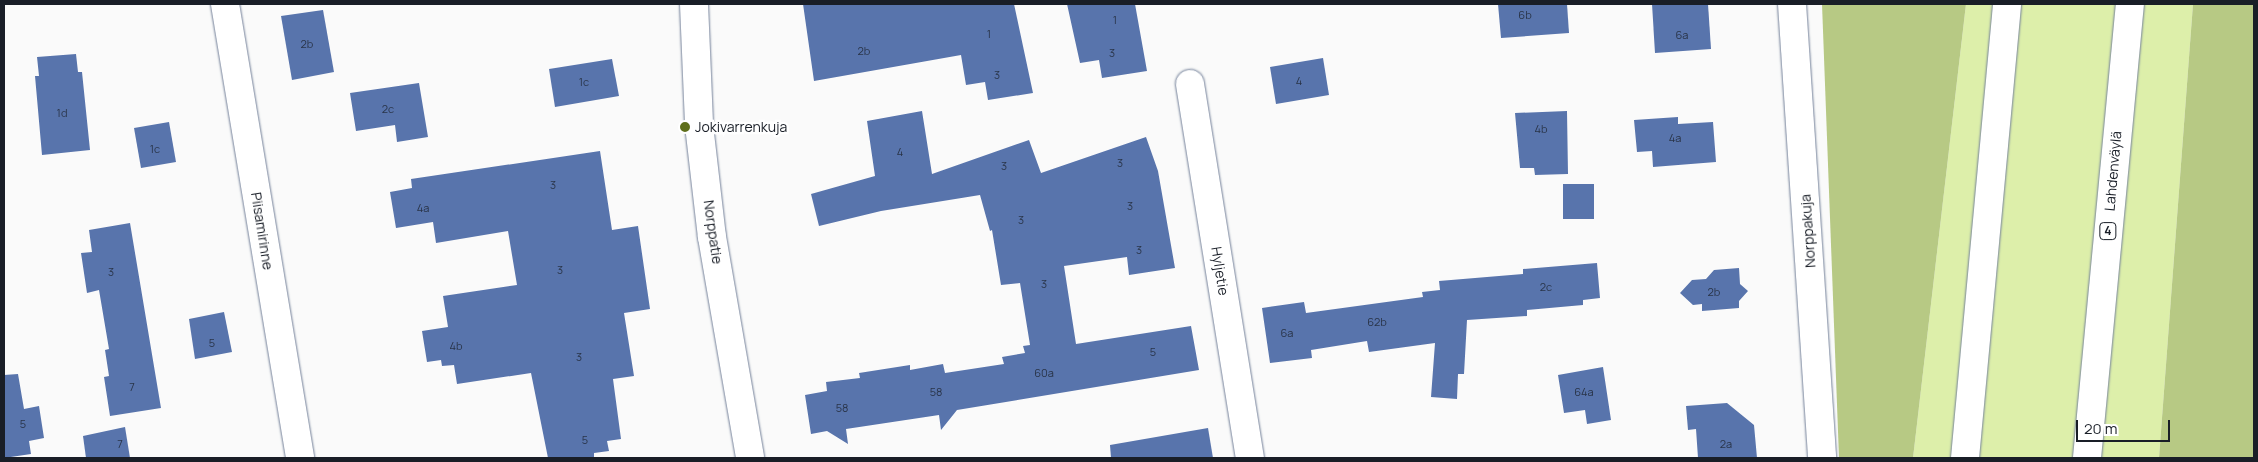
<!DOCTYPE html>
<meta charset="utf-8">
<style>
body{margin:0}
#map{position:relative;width:2258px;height:462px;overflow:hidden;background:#fafafa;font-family:Manrope,sans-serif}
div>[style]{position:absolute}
.green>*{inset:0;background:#ddefaa}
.forest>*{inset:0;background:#b7c984}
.building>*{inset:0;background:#5874ac}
.roads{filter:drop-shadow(0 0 1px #75829a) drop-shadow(0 0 1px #75829a)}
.minor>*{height:28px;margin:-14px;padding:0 14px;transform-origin:14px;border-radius:14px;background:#fff}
.tertiary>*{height:28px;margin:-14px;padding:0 14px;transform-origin:14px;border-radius:14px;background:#fff}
.motorway>*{height:28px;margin:-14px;padding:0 14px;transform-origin:14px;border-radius:14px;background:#fff}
.dots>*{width:14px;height:14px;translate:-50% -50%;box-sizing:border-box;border:2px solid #fff;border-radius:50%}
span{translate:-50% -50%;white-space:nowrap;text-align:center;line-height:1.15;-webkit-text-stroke:4.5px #fff;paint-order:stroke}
.number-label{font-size:11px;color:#293448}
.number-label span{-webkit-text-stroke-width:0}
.shield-label span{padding:1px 4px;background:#fff;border:1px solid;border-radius:4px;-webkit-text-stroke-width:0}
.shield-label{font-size:12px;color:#191e27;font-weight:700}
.poi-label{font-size:14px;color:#191e27}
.left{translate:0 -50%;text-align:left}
.street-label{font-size:14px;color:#191e27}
.frame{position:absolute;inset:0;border:5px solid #191e27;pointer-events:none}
.scale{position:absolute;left:2076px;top:420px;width:94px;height:22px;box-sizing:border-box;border:2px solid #191e27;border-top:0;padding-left:6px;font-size:15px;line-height:18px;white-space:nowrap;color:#191e27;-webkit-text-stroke:4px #fff;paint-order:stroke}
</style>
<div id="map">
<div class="green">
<div style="clip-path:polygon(1966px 4px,2193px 4px,2159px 458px,1913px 458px)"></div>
</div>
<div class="forest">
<div style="clip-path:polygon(1822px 4px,1966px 4px,1913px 458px,1839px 458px)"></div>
<div style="clip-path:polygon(2193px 4px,2254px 4px,2254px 458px,2159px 458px)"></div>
</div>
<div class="building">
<div style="clip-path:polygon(803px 4px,1014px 4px,1033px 93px,988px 100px,985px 82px,966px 85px,961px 55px,814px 81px)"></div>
<div style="clip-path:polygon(1067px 4px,1135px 4px,1147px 71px,1102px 78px,1099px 60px,1080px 63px)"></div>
<div style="clip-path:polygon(1498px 4px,1567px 4px,1569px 33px,1501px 38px)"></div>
<div style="clip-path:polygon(1652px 4px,1708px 4px,1711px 49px,1655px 53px)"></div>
<div style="clip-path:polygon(323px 10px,334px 72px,292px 80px,281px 16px)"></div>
<div style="clip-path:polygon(76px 54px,78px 72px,82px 72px,90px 150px,42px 155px,35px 76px,39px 76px,37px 57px)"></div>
<div style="clip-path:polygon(1323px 58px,1329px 95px,1276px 104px,1270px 67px)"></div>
<div style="clip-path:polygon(612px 59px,619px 96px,555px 107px,549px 69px)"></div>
<div style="clip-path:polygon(419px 83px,428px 137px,397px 142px,395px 125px,356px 131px,350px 93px)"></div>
<div style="clip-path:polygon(922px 111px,932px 174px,1029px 140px,1041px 173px,1146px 137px,1158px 171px,1175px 268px,1129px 275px,1127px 257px,1064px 266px,1076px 344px,1191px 326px,1199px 370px,957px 410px,941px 430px,939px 415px,846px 429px,848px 444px,827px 431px,811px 434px,805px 395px,827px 391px,826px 382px,860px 378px,859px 373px,910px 365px,910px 370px,943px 364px,945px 373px,1004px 364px,1002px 357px,1025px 353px,1023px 346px,1030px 345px,1020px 283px,1001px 285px,992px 230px,990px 231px,980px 195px,881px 211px,819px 226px,811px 194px,875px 176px,867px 121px)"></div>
<div style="clip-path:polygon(1567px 111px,1568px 174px,1535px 175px,1534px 168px,1520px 168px,1515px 113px)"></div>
<div style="clip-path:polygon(1678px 117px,1678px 124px,1713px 122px,1716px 162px,1653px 167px,1652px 151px,1637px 152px,1634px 120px)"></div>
<div style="clip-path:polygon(169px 122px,176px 162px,141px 168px,134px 128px)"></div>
<div style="clip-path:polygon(600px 151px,612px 230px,638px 226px,650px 309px,624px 313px,634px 376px,613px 379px,621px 439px,607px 441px,609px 451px,594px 453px,594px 458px,548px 458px,531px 373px,457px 384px,454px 365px,442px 366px,441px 360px,427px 362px,422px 331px,448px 327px,443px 296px,517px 285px,508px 231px,436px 243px,433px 222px,396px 228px,390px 192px,412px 188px,411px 179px)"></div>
<div style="clip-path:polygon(1563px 184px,1594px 184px,1594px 219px,1563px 219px)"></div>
<div style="clip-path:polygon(130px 223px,161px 408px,110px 416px,104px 377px,109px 376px,105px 350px,109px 349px,99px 290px,87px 293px,81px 253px,92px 252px,89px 230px)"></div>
<div style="clip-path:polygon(1597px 263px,1600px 298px,1583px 300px,1583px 305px,1527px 310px,1527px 316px,1467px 320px,1464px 374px,1458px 374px,1457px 399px,1431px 397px,1435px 343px,1369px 352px,1367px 341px,1311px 350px,1312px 358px,1270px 363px,1262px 308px,1304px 302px,1306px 313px,1423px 297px,1422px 292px,1440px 290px,1439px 281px,1523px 274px,1523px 269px)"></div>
<div style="clip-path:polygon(1739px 268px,1740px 284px,1748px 291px,1739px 301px,1739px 308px,1702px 311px,1702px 304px,1693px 305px,1680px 293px,1692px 280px,1706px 279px,1714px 270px)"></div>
<div style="clip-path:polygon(224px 312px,232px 352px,195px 359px,189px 319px)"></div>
<div style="clip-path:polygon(1603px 367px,1611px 420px,1587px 424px,1585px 410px,1564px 413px,1558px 375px)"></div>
<div style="clip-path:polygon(18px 374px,24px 409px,39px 406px,44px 438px,29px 441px,31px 454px,4px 458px,4px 375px)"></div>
<div style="clip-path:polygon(1727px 403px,1754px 425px,1757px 458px,1698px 458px,1696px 429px,1688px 430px,1686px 406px)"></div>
<div style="clip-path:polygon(125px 427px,130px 458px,86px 458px,83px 436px)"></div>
<div style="clip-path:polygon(1208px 428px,1213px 458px,1111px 458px,1110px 445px)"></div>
</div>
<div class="roads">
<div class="minor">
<div style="left:225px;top:4px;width:460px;rotate:80.6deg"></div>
<div style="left:1792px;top:4px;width:455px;rotate:86.2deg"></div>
<div style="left:1190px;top:84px;width:379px;rotate:80.9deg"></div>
</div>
<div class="tertiary">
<div style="left:694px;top:4px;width:121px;rotate:87.6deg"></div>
<div style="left:699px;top:125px;width:113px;rotate:83.4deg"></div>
<div style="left:712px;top:237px;width:224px;rotate:80.2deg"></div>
</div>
<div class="motorway">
<div style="left:1965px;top:458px;width:456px;rotate:-84.7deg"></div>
<div style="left:2087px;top:458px;width:456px;rotate:-84.6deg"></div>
</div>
</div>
<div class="dots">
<div style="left:685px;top:127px;background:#5e6e1a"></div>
</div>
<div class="number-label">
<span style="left:1525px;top:15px">6b</span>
<span style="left:1115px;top:20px">1</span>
<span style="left:989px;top:34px">1</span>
<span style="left:1682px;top:35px">6a</span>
<span style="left:307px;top:44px">2b</span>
<span style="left:864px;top:51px">2b</span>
<span style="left:1112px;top:53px">3</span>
<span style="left:997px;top:75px">3</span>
<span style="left:1299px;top:81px">4</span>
<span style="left:584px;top:82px">1c</span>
<span style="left:388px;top:109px">2c</span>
<span style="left:62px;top:113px">1d</span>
<span style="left:1541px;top:129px">4b</span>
<span style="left:1675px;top:138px">4a</span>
<span style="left:155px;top:149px">1c</span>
<span style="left:900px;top:152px">4</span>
<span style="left:1120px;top:163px">3</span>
<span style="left:1004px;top:166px">3</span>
<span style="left:553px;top:185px">3</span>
<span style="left:1130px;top:206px">3</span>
<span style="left:423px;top:208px">4a</span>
<span style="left:1021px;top:220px">3</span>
<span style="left:1139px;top:250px">3</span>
<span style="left:560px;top:270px">3</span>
<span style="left:111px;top:272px">3</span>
<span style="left:1044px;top:284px">3</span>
<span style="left:1546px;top:287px">2c</span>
<span style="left:1714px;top:292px">2b</span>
<span style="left:1377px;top:322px">62b</span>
<span style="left:1287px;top:333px">6a</span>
<span style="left:212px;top:343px">5</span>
<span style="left:456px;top:346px">4b</span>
<span style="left:1153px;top:352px">5</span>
<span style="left:579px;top:357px">3</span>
<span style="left:1044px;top:373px">60a</span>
<span style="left:132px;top:387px">7</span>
<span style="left:936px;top:392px">58</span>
<span style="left:1584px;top:392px">64a</span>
<span style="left:842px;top:408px">58</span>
<span style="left:23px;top:424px">5</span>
<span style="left:585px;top:440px">5</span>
<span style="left:120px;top:444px">7</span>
<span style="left:1726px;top:444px">2a</span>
</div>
<div class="shield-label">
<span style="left:2108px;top:231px">4</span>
</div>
<div class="poi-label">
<span class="left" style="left:695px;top:127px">Jokivarrenkuja</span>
</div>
<div class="street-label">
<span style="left:2113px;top:171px;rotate:-85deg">Lahdenväylä</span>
<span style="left:262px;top:231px;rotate:81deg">Piisamirinne</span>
<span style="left:1808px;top:231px;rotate:-94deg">Norppakuja</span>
<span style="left:713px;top:232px;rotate:82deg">Norppatie</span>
<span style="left:1220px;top:271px;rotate:81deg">Hyljetie</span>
</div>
<div class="frame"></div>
<div class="scale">20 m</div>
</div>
